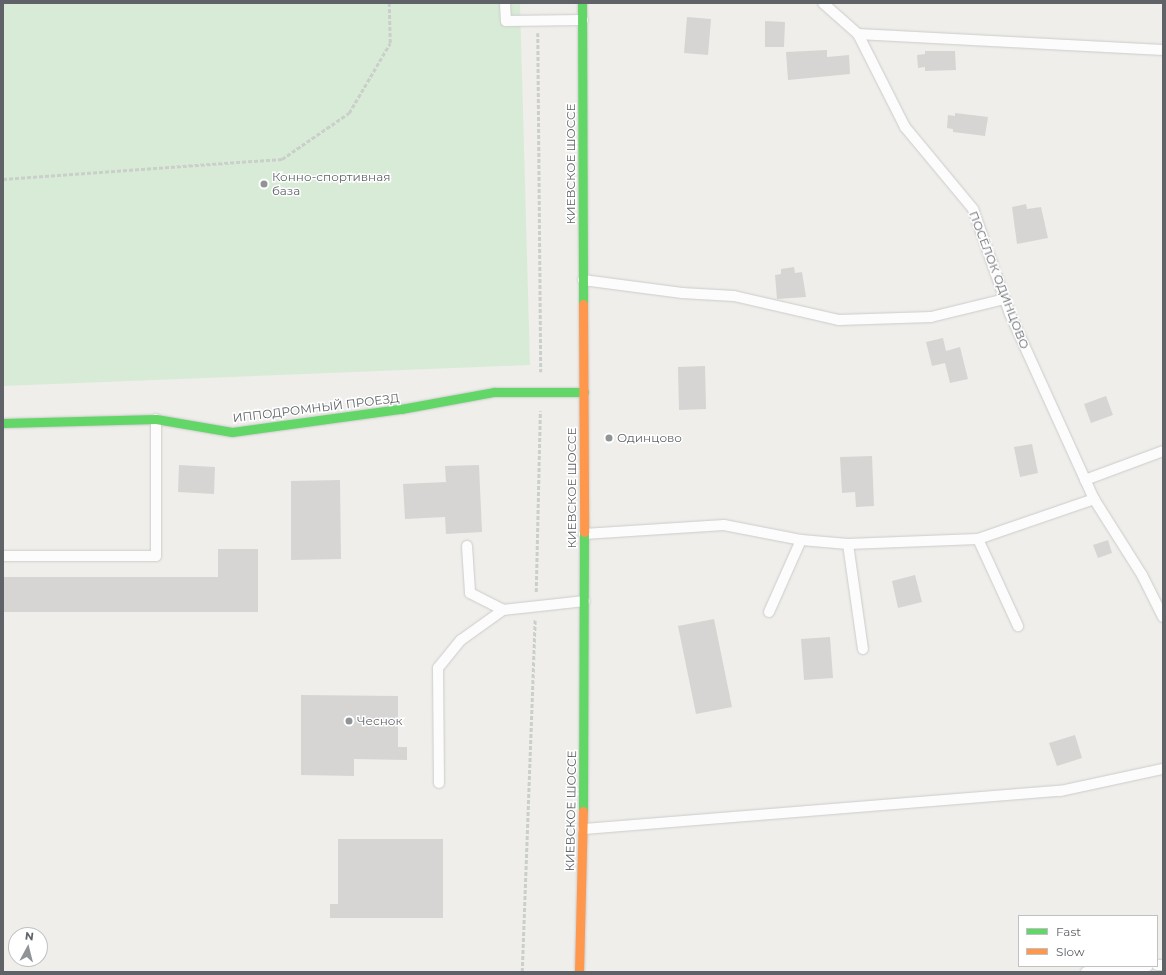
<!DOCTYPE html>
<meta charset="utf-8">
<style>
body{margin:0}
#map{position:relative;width:1166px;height:975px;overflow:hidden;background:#efeeea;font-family:Montserrat,sans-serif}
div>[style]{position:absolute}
.green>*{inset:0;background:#d8ebd6}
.building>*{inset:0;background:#d6d5d3}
.path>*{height:2.5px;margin-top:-1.25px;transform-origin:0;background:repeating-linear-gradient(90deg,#cacfcc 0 4px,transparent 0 6px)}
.roads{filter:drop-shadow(0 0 1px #cbcccc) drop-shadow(0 0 1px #cbcccc)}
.lane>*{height:10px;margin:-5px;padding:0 5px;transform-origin:5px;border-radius:5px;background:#fdfcfc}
.fast>*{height:9px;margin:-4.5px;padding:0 4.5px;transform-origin:4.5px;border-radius:4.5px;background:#63d668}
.slow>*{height:9px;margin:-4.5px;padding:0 4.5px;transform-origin:4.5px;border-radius:4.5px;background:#ff974d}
.dots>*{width:11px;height:11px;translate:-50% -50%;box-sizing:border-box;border:2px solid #fff;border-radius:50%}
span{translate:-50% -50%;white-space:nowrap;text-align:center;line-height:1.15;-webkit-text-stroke:3px #fff;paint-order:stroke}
.street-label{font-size:12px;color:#5f6368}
.poi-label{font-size:12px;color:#5f6368}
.left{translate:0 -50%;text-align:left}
.frame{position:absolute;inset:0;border:4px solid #5f6368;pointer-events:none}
.legend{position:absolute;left:1018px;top:915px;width:140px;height:52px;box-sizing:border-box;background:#fff;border:1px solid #bfc1c3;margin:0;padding:5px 7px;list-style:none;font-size:12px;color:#5f6368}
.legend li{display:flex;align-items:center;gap:8px;height:20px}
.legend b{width:20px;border:1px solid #bfc1c3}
.north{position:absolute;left:8px;top:927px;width:40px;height:40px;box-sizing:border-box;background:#fff;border:1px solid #bfc1c3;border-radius:50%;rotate:7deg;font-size:11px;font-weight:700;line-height:16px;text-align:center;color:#5f6368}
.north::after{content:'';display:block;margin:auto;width:14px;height:18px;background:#919496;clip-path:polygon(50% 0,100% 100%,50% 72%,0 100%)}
</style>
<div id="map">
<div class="green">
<div style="clip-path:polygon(3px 3px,520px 3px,530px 365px,3px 386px)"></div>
</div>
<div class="building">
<div style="clip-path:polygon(687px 17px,711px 19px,708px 55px,684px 53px)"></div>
<div style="clip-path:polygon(765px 21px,785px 22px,784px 47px,765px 47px)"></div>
<div style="clip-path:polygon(827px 50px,827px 57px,849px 55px,850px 74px,788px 80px,786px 52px)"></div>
<div style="clip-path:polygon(925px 51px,955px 51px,956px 70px,925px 71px,925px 67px,918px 68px,917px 55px,925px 54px)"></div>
<div style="clip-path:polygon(955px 113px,988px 117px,985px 136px,953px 132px,953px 129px,947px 128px,948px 115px,955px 116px)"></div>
<div style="clip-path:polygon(1026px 204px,1027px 209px,1041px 207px,1048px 238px,1017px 244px,1012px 207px)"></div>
<div style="clip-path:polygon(794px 267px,795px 273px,802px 272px,806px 297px,777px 299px,775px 275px,781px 274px,781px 269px)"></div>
<div style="clip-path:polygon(943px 338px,946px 351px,960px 347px,968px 379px,950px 383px,945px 363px,932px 366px,926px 342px)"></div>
<div style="clip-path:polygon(705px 366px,706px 409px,679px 410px,678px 367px)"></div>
<div style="clip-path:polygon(1106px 396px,1113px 415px,1091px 423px,1084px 404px)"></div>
<div style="clip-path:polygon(1032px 444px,1038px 473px,1020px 477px,1014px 447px)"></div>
<div style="clip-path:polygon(872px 456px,874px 506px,856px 507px,855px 492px,842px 493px,840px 457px)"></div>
<div style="clip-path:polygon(179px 465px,215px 467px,214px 494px,178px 492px)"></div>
<div style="clip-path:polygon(479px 465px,482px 532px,446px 534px,445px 517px,405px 519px,403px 484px,446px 482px,445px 466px)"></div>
<div style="clip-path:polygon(340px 480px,341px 559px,291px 560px,291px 481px)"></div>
<div style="clip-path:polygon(1108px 540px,1112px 553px,1098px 558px,1093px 545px)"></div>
<div style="clip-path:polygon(218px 549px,258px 549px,258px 612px,3px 612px,3px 577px,218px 577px)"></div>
<div style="clip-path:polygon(915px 575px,922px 602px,898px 608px,892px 581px)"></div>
<div style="clip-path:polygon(714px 619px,732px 707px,696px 714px,678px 626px)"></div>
<div style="clip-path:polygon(830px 637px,833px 678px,804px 680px,801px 639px)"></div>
<div style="clip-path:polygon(301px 695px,398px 696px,398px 747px,407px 747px,407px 760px,354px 759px,354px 776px,301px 775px)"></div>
<div style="clip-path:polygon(1075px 735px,1082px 758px,1057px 766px,1049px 743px)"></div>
<div style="clip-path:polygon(338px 839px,443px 839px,443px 918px,330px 918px,330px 904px,338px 904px)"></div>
</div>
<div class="path">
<div style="left:538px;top:33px;width:339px;rotate:89.5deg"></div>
<div style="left:3px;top:179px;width:280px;rotate:-4.1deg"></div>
<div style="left:282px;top:159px;width:81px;rotate:-34.5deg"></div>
<div style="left:349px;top:113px;width:81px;rotate:-59.6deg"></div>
<div style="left:390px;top:43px;width:40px;rotate:-91.4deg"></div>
<div style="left:536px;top:592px;width:181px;rotate:-88.7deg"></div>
<div style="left:522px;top:972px;width:353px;rotate:-87.9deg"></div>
</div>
<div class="roads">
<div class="lane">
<div style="left:505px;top:3px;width:18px;rotate:87deg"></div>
<div style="left:506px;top:21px;width:77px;rotate:-0.7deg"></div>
<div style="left:823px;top:3px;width:47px;rotate:41.5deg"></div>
<div style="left:858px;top:34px;width:305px;rotate:3deg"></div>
<div style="left:858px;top:34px;width:104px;rotate:63.2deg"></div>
<div style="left:905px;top:127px;width:107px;rotate:50.3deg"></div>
<div style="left:973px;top:209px;width:111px;rotate:70.6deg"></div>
<div style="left:1010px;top:314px;width:203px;rotate:65.6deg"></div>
<div style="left:1094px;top:499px;width:90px;rotate:57.7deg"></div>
<div style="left:1142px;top:575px;width:47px;rotate:63.4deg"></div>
<div style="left:583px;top:280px;width:100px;rotate:7.5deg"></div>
<div style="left:682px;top:293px;width:52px;rotate:3.3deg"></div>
<div style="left:734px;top:296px;width:108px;rotate:12.9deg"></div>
<div style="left:839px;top:320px;width:92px;rotate:-1.9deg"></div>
<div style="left:931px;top:317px;width:76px;rotate:-13.7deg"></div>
<div style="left:1085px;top:480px;width:83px;rotate:-20.4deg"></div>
<div style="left:584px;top:534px;width:140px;rotate:-3.7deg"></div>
<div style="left:724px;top:525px;width:78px;rotate:11deg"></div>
<div style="left:801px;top:540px;width:47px;rotate:4.9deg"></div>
<div style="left:848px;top:544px;width:130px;rotate:-2.2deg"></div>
<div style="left:978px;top:539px;width:123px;rotate:-19deg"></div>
<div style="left:978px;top:539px;width:96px;rotate:65.3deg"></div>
<div style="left:848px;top:544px;width:106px;rotate:81.9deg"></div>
<div style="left:467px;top:546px;width:47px;rotate:86.3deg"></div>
<div style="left:470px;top:593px;width:37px;rotate:27deg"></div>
<div style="left:3px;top:556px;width:153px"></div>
<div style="left:156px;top:556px;width:137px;rotate:-90deg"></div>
<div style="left:769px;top:612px;width:79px;rotate:-66deg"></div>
<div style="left:439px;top:783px;width:115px;rotate:-90.5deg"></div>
<div style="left:438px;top:668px;width:36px;rotate:-51deg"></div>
<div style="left:461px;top:640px;width:52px;rotate:-35.5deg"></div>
<div style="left:503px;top:610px;width:82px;rotate:-6.3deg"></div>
<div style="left:583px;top:829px;width:479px;rotate:-4.6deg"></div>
<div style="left:1060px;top:791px;width:105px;rotate:-12.1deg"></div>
<div style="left:1157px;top:965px;width:6px"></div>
<div style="left:1086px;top:972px;width:62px;rotate:-5.5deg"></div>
</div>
<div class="fast">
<div style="left:582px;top:3px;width:301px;rotate:89.8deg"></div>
<div style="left:3px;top:423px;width:153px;rotate:-1.5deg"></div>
<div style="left:156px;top:419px;width:77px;rotate:9.7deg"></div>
<div style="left:232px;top:432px;width:171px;rotate:-7.8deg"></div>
<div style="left:401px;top:409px;width:95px;rotate:-10.4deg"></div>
<div style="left:494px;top:392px;width:90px"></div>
<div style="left:583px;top:811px;width:279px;rotate:-89.8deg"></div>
</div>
<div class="slow">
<div style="left:583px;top:304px;width:228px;rotate:89.7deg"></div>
<div style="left:579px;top:972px;width:161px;rotate:-88.6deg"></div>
</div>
</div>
<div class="dots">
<div style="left:264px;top:184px;background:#919496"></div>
<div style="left:609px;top:438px;background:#919496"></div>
<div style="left:349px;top:721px;background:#919496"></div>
</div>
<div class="street-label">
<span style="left:571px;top:164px;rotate:-90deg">КИЕВСКОЕ ШОССЕ</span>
<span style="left:999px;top:280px;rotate:69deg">ПОСЁЛОК ОДИНЦОВО</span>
<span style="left:316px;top:408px;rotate:-7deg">ИППОДРОМНЫЙ ПРОЕЗД</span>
<span style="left:572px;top:488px;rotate:-90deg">КИЕВСКОЕ ШОССЕ</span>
<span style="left:571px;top:811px;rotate:-89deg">КИЕВСКОЕ ШОССЕ</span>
</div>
<div class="poi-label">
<span class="left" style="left:272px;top:184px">Конно-спортивная<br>база</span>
<span class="left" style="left:617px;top:438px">Одинцово</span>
<span class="left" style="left:357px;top:721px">Чеснок</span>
</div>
<div class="frame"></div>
<ul class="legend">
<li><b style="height:5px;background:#63d668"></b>Fast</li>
<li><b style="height:5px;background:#ff974d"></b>Slow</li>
</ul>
<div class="north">N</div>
</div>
